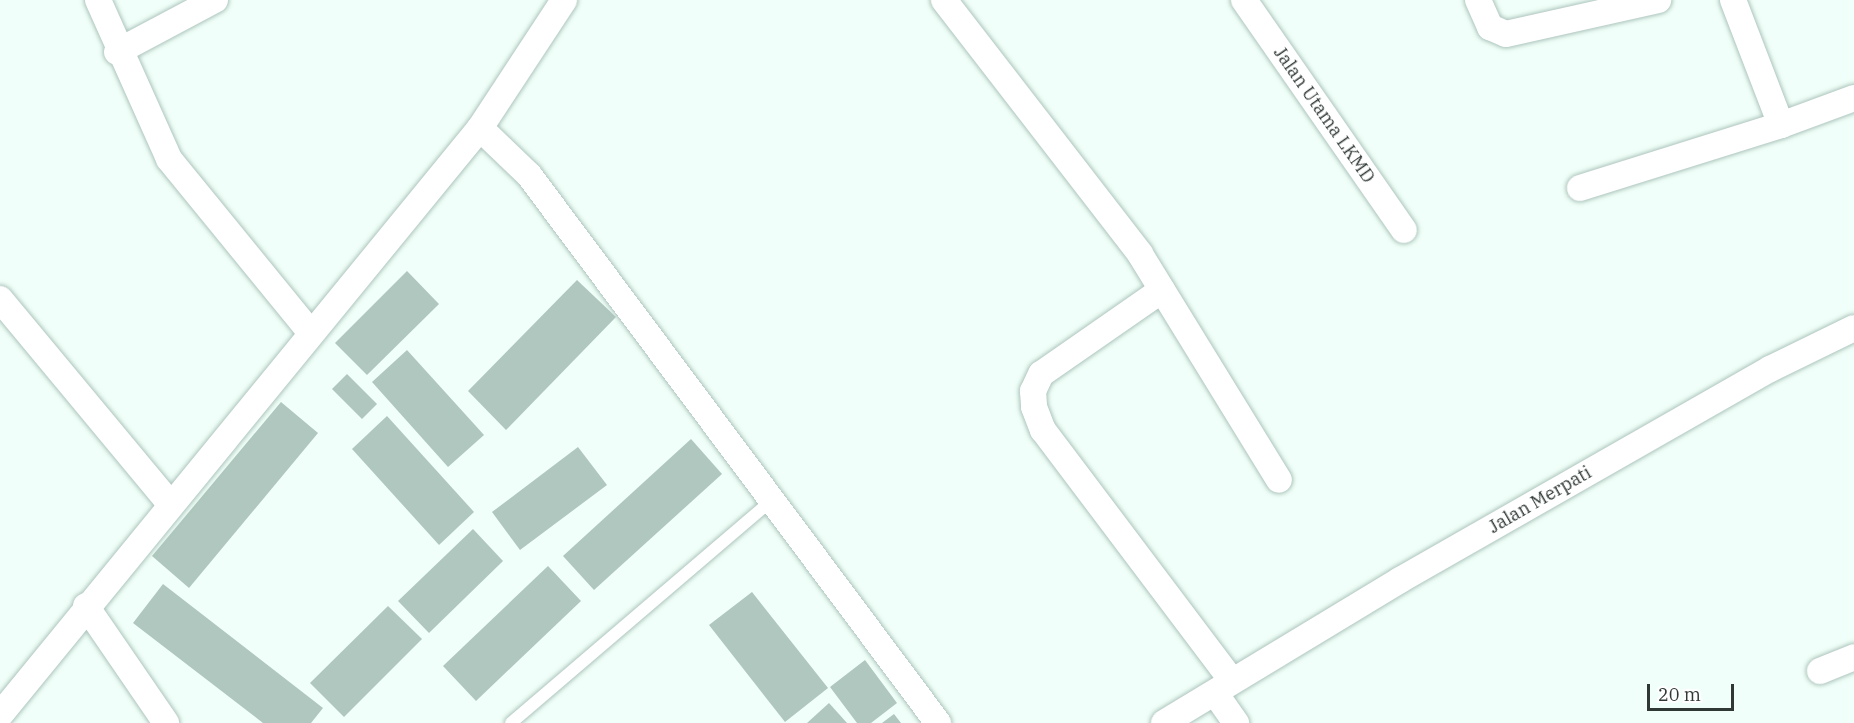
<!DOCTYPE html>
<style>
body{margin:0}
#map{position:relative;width:1854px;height:723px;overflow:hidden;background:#f0fff9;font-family:"IBM Plex Serif",serif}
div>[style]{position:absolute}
.building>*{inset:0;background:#afc7be}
.roads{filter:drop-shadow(0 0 2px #adc5bc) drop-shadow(0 0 2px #adc5bc)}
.lane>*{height:12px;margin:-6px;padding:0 6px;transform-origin:6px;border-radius:6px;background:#fff}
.street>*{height:26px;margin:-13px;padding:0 13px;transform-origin:13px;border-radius:13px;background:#fff}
span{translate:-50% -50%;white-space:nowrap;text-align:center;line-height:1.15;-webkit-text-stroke:4.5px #fff;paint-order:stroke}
.street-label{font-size:18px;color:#2f3835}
.scale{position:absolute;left:1647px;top:684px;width:87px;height:27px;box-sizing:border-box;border:3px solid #2f3835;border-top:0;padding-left:8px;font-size:18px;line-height:21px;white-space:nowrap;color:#2f3835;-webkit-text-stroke:4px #fff;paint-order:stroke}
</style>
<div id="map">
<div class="building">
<div style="clip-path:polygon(407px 271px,439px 304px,367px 375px,335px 343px)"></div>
<div style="clip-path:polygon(577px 280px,616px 317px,506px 430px,468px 391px)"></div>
<div style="clip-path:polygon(407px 350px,484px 435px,448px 467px,372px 382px)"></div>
<div style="clip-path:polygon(347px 374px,377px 404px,362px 419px,332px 389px)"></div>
<div style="clip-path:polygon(281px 402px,318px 433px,189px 588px,152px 556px)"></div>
<div style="clip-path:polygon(387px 416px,474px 512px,439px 545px,352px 449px)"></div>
<div style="clip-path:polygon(691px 439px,722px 474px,594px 590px,563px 556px)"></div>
<div style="clip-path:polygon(578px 447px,607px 485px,520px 550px,492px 512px)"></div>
<div style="clip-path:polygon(473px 529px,503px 561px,429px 633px,398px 601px)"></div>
<div style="clip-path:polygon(548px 566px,581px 601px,476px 701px,443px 666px)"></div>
<div style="clip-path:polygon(163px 584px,323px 708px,311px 723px,263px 723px,133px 623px)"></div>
<div style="clip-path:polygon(752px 592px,828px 688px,785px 722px,709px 625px)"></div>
<div style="clip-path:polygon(388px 606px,422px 639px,344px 717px,310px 683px)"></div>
<div style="clip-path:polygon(865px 660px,897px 703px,871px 723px,857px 723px,830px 687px)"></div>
<div style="clip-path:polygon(829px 703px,847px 723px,807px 723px)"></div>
<div style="clip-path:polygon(894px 714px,901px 723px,882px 723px)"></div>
</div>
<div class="roads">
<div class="lane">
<div style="left:511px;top:723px;width:345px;rotate:-40.5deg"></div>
</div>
<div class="street">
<div style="left:98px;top:0;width:174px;rotate:65.9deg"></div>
<div style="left:169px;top:159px;width:223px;rotate:50.8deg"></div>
<div style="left:944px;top:0;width:321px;rotate:52.3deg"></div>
<div style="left:1140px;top:254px;width:265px;rotate:58.4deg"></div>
<div style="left:1244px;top:0;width:280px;rotate:55.2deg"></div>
<div style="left:1478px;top:0;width:30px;rotate:66deg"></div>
<div style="left:1490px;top:27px;width:17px;rotate:24deg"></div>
<div style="left:1506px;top:34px;width:156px;rotate:-12.6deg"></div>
<div style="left:1733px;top:0;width:134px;rotate:69deg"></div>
<div style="left:1781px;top:125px;width:78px;rotate:-20.3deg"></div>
<div style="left:117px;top:52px;width:111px;rotate:-28deg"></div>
<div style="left:480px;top:128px;width:153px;rotate:-56.7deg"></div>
<div style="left:1580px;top:188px;width:211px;rotate:-17.4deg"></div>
<div style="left:1162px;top:290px;width:147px;rotate:145.2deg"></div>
<div style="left:1041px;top:374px;width:19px;rotate:115deg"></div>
<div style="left:1033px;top:391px;width:16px;rotate:86deg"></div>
<div style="left:1034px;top:407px;width:25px;rotate:69deg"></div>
<div style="left:1043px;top:430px;width:314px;rotate:53deg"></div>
<div style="left:0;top:299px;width:266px;rotate:50.3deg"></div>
<div style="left:86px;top:606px;width:142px;rotate:55.6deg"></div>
<div style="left:1820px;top:671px;width:37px;rotate:-22deg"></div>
<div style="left:1215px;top:693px;width:37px;rotate:55deg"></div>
<div style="left:0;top:715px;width:758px;rotate:-50.73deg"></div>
<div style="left:480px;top:128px;width:68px;rotate:43.8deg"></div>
<div style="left:529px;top:175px;width:684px;rotate:53.26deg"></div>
<div style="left:1164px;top:723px;width:276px;rotate:-31.2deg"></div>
<div style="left:1400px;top:580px;width:426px;rotate:-29.7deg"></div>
<div style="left:1770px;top:369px;width:93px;rotate:-26deg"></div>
</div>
</div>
<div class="street-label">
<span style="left:1324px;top:115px;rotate:55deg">Jalan Utama LKMD</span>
<span style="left:1540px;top:500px;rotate:-30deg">Jalan Merpati</span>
</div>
<div class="scale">20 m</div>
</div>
